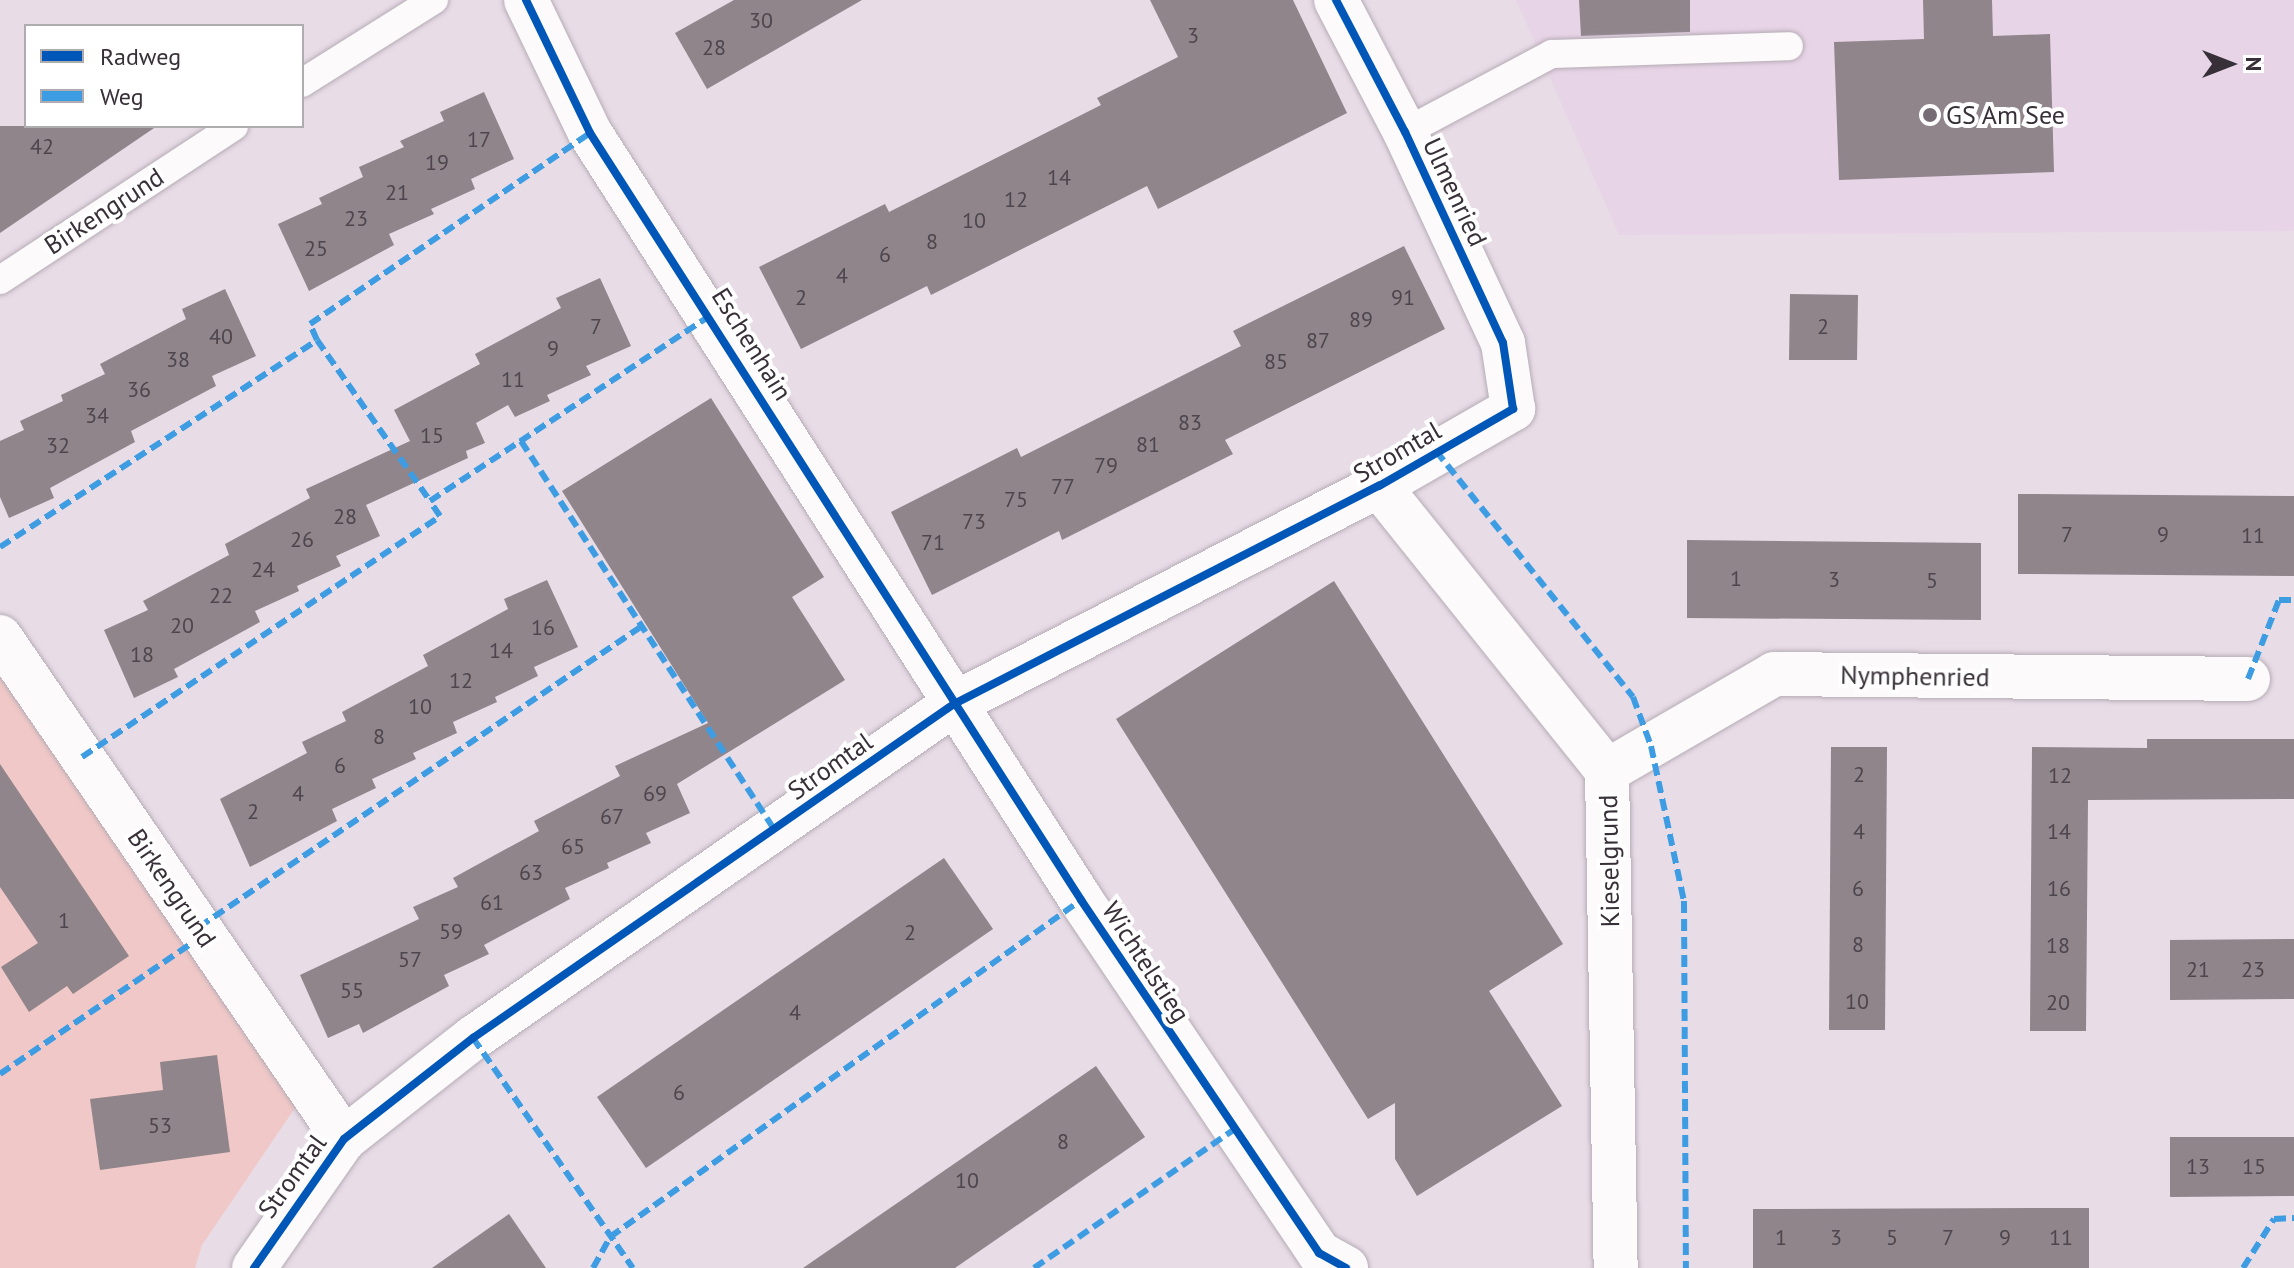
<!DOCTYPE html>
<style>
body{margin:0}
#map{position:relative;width:2294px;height:1268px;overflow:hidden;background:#e8dce7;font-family:"PT Sans",sans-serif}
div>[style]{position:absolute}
.built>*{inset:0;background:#e8d4e7}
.green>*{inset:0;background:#f0c8c7}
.building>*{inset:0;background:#8f858b}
.roads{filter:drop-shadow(0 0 2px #b5acb5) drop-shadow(0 0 2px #b5acb5)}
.service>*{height:28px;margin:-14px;padding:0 14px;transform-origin:14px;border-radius:14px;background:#fcfafb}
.minor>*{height:44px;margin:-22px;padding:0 22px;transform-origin:22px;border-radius:22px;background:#fcfafb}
.quiet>*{height:6px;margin-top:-3px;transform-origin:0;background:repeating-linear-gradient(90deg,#3e9de2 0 12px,transparent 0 18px)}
.cycleway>*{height:8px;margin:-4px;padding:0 4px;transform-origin:4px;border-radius:4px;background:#0057b8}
.dots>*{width:22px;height:22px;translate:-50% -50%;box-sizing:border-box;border:4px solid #fff;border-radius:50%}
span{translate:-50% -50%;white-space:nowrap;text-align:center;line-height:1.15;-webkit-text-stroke:8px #fff;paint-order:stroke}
.number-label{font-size:22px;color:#4e454d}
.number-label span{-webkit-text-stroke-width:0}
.poi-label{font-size:26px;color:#383038}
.left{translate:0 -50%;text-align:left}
.street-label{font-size:26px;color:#383038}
.legend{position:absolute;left:24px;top:24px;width:280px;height:104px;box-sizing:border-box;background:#fff;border:2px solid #afacaf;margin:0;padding:10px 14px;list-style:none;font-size:24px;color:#383038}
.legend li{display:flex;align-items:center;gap:16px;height:40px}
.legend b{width:40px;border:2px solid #afacaf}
.north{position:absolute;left:2190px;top:24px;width:80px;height:80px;-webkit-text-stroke:6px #fff;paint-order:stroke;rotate:90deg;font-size:22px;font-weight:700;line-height:32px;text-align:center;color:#383038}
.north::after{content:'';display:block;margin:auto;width:28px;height:36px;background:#383038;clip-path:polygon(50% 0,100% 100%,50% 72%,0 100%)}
</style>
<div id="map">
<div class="built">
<div style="clip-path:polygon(1516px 0,2294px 0,2294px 231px,1619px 235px)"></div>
</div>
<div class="green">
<div style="clip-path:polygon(0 676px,297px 1105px,202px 1245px,195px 1268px,0 1268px)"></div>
</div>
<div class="building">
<div style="clip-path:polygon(734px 0,862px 0,707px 89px,675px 33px)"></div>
<div style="clip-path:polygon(1150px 0,1293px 0,1347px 113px,1158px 209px,1147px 186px,931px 295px,927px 286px,801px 349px,759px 267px,885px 204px,889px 212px,1101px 105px,1097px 98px,1178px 57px)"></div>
<div style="clip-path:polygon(1579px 0,1690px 0,1690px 32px,1581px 36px)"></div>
<div style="clip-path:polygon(1923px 0,1992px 0,1993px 36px,2050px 34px,2054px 172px,1839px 180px,1834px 42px,1924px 39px)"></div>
<div style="clip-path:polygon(484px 92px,514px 159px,471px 179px,475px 189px,431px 209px,434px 214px,389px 234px,394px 245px,309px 291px,278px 224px,322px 204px,319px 198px,363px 177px,359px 167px,404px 147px,400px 141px,444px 121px,440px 112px)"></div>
<div style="clip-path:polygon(0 126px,157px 126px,0 233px)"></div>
<div style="clip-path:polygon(1404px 246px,1445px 329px,1225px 440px,1233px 454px,1062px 540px,1059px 531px,932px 595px,891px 512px,1017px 448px,1021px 457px,1241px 346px,1233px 331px)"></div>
<div style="clip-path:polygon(600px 278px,631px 346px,586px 366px,591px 375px,547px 395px,550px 401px,515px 417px,508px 405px,476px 423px,485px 443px,466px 451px,468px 458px,366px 505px,380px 536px,336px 556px,341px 566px,297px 586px,299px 591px,255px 611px,260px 622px,174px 669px,178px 677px,134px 698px,104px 630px,148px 610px,143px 601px,229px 555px,225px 544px,310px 498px,306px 489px,410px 441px,394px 410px,480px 364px,475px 354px,561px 308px,556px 298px)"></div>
<div style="clip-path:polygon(225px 289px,256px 356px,212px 376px,216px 386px,131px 431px,135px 442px,50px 488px,54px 498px,9px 518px,0 497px,0 441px,24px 430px,20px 421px,63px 401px,61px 395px,105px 374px,100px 364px,186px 319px,182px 309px)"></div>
<div style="clip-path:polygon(1790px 294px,1858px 295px,1857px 360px,1789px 360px)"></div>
<div style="clip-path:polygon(711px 398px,824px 577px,792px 597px,845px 680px,677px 784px,690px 813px,646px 833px,651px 843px,607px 863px,609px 868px,565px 888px,570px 899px,484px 945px,489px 954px,444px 975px,449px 986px,363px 1033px,359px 1024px,328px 1038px,300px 975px,419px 919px,413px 907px,458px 887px,453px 878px,539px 831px,534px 821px,620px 776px,615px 766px,708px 723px,562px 491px)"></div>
<div style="clip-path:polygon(2018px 494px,2294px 496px,2294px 576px,2018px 574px)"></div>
<div style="clip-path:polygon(1687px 540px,1981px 543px,1981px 620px,1687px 618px)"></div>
<div style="clip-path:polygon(547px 580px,578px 647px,534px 667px,538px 676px,495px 697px,497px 702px,453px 722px,457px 733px,413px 753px,416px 759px,372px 779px,376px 788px,332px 809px,337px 821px,250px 867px,220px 799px,307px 753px,302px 742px,346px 721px,342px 712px,428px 666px,423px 655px,508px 609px,504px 599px)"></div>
<div style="clip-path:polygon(1334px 581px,1563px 944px,1489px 991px,1562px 1106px,1417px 1196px,1395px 1159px,1395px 1103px,1368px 1119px,1116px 719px)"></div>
<div style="clip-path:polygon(2147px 739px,2294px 739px,2294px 799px,2088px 800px,2086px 1031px,2030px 1031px,2032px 747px,2147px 748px)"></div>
<div style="clip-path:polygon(1831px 747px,1887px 747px,1885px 1030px,1829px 1030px)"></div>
<div style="clip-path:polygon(0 764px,129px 956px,73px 994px,67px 986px,29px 1012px,1px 967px,38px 943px,0 887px)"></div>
<div style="clip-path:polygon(944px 858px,993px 929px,646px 1168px,597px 1097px)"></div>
<div style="clip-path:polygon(2294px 939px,2294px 999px,2170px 1000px,2170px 940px)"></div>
<div style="clip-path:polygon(217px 1055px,230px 1152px,100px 1170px,90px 1099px,163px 1090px,160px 1062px)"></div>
<div style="clip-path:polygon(1096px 1066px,1145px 1137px,955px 1268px,803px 1268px)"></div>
<div style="clip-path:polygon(2170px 1137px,2294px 1137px,2294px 1196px,2170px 1197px)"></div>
<div style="clip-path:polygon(2033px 1208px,2089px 1208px,2089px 1268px,1753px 1268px,1753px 1209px)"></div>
<div style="clip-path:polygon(509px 1214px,546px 1268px,432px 1268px)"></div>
</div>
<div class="roads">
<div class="service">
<div style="left:302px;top:83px;width:156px;rotate:-32.2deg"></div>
<div style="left:1405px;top:132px;width:166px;rotate:-28deg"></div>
<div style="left:1552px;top:54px;width:237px;rotate:-1.9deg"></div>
<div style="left:0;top:280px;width:280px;rotate:-33.3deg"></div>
</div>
<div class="minor">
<div style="left:526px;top:0;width:148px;rotate:64.3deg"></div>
<div style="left:590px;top:133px;width:911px;rotate:57.37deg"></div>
<div style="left:1081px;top:900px;width:426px;rotate:56deg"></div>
<div style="left:1319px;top:1253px;width:31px;rotate:29deg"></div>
<div style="left:1379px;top:486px;width:365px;rotate:51.3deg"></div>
<div style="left:1607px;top:771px;width:497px;rotate:89deg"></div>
<div style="left:0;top:637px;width:609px;rotate:55.58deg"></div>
<div style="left:1607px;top:771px;width:193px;rotate:-30.1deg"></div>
<div style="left:1774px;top:674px;width:474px;rotate:0.6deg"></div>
<div style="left:254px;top:1268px;width:157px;rotate:-55.1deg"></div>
<div style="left:344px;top:1139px;width:164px;rotate:-38.1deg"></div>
<div style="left:473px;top:1038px;width:586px;rotate:-34.78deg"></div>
<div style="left:954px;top:704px;width:478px;rotate:-27.2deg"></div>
<div style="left:1379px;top:486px;width:155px;rotate:-29.9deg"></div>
<div style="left:1513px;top:409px;width:67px;rotate:-98.6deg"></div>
<div style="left:1503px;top:343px;width:233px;rotate:-114.9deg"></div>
<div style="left:1405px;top:132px;width:149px;rotate:-117.6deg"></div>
</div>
</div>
<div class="quiet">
<div style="left:317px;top:340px;width:197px;rotate:54.9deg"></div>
<div style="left:521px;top:441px;width:463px;rotate:56.9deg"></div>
<div style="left:1436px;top:451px;width:315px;rotate:51.3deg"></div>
<div style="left:1633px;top:697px;width:52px;rotate:69.8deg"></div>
<div style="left:1651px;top:746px;width:158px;rotate:78deg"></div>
<div style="left:1684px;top:901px;width:367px;rotate:89.7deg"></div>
<div style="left:0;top:547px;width:379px;rotate:-33.1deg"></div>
<div style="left:317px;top:340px;width:17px;rotate:-114deg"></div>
<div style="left:310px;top:324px;width:339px;rotate:-34.3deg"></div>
<div style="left:2248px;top:679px;width:85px;rotate:-68.6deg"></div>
<div style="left:2279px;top:600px;width:15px"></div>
<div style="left:82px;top:757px;width:432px;rotate:-33.9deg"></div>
<div style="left:440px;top:516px;width:18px;rotate:-124deg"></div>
<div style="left:430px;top:501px;width:337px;rotate:-33.5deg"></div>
<div style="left:199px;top:927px;width:536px;rotate:-34.19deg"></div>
<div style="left:473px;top:1038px;width:280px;rotate:55.2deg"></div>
<div style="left:0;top:1074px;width:247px;rotate:-34.3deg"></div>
<div style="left:593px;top:1268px;width:35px;rotate:-61deg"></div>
<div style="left:610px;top:1237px;width:579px;rotate:-35.58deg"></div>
<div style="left:1034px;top:1268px;width:242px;rotate:-34.7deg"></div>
<div style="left:2243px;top:1268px;width:58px;rotate:-57.7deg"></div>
<div style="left:2274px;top:1219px;width:20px;rotate:-3deg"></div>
</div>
<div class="cycleway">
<div style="left:526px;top:0;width:148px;rotate:64.3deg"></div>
<div style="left:590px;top:133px;width:911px;rotate:57.37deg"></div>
<div style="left:1081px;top:900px;width:426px;rotate:56deg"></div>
<div style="left:1319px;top:1253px;width:31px;rotate:29deg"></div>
<div style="left:254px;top:1268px;width:157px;rotate:-55.1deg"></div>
<div style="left:344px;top:1139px;width:164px;rotate:-38.1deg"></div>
<div style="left:473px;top:1038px;width:586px;rotate:-34.78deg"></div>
<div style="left:954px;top:704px;width:478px;rotate:-27.2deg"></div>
<div style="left:1379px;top:486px;width:155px;rotate:-29.9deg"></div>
<div style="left:1513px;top:409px;width:67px;rotate:-98.6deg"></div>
<div style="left:1503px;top:343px;width:233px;rotate:-114.9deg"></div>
<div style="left:1405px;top:132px;width:149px;rotate:-117.6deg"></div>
</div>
<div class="dots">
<div style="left:1930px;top:115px;background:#766c75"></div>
</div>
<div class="number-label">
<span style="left:761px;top:21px">30</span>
<span style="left:1193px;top:36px">3</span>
<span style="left:714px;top:48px">28</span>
<span style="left:479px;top:140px">17</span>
<span style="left:42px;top:147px">42</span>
<span style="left:437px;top:163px">19</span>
<span style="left:1059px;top:178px">14</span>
<span style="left:397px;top:193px">21</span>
<span style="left:1016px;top:200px">12</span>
<span style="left:356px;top:219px">23</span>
<span style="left:974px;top:221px">10</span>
<span style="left:932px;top:242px">8</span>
<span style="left:316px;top:249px">25</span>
<span style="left:885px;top:255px">6</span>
<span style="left:842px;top:276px">4</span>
<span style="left:801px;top:298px">2</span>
<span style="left:1403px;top:298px">91</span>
<span style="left:1361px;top:320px">89</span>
<span style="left:596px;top:327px">7</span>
<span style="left:1823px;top:327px">2</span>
<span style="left:221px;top:337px">40</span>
<span style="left:1318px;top:341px">87</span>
<span style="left:553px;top:349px">9</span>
<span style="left:178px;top:360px">38</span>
<span style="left:1276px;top:362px">85</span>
<span style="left:513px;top:380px">11</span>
<span style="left:139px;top:390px">36</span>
<span style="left:97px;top:416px">34</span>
<span style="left:1190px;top:423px">83</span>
<span style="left:432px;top:436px">15</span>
<span style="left:1148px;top:445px">81</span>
<span style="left:58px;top:446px">32</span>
<span style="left:1106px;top:466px">79</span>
<span style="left:1063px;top:487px">77</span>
<span style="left:1016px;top:500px">75</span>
<span style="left:345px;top:517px">28</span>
<span style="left:974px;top:522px">73</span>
<span style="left:2067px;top:535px">7</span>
<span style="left:2163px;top:535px">9</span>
<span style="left:2253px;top:536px">11</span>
<span style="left:302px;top:540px">26</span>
<span style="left:933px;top:543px">71</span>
<span style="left:263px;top:570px">24</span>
<span style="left:1736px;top:579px">1</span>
<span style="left:1834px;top:580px">3</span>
<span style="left:1932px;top:581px">5</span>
<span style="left:221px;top:596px">22</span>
<span style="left:182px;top:626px">20</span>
<span style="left:543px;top:628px">16</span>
<span style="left:501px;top:651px">14</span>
<span style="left:142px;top:655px">18</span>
<span style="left:461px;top:681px">12</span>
<span style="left:420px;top:707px">10</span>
<span style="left:379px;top:737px">8</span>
<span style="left:340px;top:766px">6</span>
<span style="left:1859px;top:775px">2</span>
<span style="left:2060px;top:776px">12</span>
<span style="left:298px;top:794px">4</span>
<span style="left:655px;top:794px">69</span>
<span style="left:253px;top:812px">2</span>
<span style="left:612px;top:817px">67</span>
<span style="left:1859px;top:832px">4</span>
<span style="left:2059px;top:832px">14</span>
<span style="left:573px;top:847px">65</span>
<span style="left:531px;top:873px">63</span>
<span style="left:1858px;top:889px">6</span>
<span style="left:2059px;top:889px">16</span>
<span style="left:492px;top:903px">61</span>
<span style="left:64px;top:921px">1</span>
<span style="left:451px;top:932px">59</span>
<span style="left:910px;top:933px">2</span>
<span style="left:1858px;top:945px">8</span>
<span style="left:2058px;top:946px">18</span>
<span style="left:410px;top:960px">57</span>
<span style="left:2198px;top:970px">21</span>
<span style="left:2253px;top:970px">23</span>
<span style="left:352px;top:991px">55</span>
<span style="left:1857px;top:1002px">10</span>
<span style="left:2058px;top:1003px">20</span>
<span style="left:795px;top:1013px">4</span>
<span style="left:679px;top:1093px">6</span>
<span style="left:160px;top:1126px">53</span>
<span style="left:1063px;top:1142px">8</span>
<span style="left:2198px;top:1167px">13</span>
<span style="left:2254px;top:1167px">15</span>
<span style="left:967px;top:1181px">10</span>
<span style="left:1781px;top:1238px">1</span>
<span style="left:1836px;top:1238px">3</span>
<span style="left:1892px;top:1238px">5</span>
<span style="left:1948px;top:1238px">7</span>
<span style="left:2005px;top:1238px">9</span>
<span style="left:2061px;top:1238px">11</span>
</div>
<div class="poi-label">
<span class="left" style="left:1946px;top:115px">GS Am See</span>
</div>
<div class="street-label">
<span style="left:1455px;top:192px;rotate:65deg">Ulmenried</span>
<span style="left:104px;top:211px;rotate:-33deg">Birkengrund</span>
<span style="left:752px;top:344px;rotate:58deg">Eschenhain</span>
<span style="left:1397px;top:452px;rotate:-30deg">Stromtal</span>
<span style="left:1915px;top:676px;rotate:1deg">Nymphenried</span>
<span style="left:830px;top:766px;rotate:-35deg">Stromtal</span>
<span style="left:1609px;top:861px;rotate:-91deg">Kieselgrund</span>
<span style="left:172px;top:888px;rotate:56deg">Birkengrund</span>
<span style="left:1146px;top:962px;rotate:57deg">Wichtelstieg</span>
<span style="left:292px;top:1176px;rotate:-54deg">Stromtal</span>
</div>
<ul class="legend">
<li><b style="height:10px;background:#0057b8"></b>Radweg</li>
<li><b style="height:10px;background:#3e9de2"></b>Weg</li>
</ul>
<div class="north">N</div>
</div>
